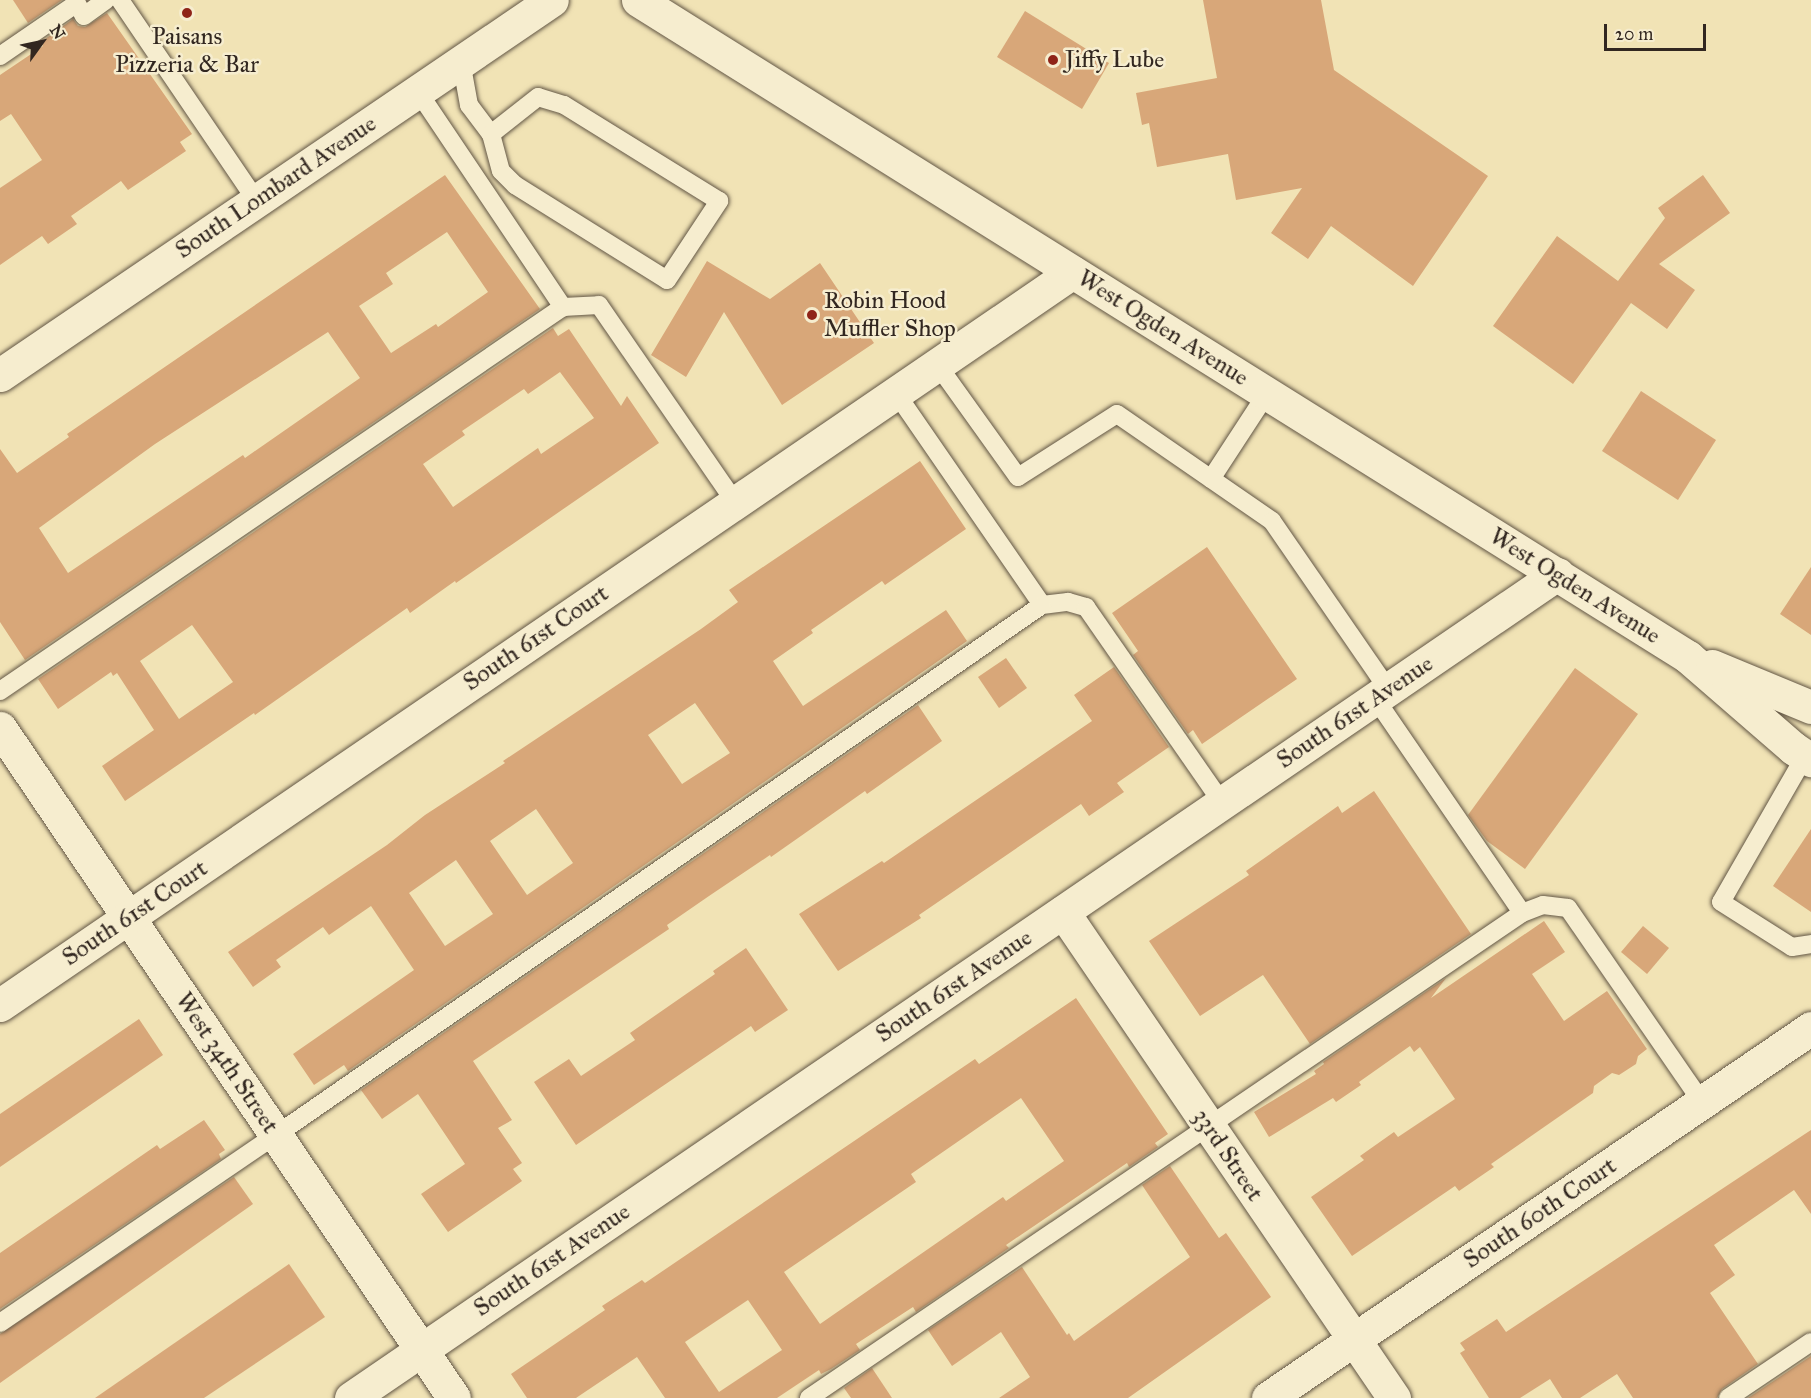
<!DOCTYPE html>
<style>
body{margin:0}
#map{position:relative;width:1811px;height:1398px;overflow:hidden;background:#f1e3b5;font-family:"IM FELL Great Primer",serif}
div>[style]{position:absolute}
.building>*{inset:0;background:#d8a779}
.roads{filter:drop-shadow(0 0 2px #625645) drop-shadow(0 0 2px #625645)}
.lane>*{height:18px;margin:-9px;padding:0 9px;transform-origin:9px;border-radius:9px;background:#f6edcf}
.street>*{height:33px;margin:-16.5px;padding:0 16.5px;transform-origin:16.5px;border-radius:16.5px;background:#f6edcf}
.secondary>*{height:33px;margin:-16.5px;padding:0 16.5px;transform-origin:16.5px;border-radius:16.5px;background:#f6edcf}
.dots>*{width:16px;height:16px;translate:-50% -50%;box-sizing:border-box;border:3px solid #f6edcf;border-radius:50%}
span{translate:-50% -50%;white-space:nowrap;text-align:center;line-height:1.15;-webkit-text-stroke:5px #f6edcf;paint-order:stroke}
.poi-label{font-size:24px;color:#322720}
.left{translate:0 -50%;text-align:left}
.street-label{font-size:24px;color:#322720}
.north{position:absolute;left:12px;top:12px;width:60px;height:60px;-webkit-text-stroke:4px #f6edcf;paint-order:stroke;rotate:57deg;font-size:16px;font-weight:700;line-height:24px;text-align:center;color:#322720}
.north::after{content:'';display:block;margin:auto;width:21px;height:27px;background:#322720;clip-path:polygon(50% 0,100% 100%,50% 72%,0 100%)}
.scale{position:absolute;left:1604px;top:24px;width:102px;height:27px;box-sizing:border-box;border:3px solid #322720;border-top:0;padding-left:8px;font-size:18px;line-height:21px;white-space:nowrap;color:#322720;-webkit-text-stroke:4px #f6edcf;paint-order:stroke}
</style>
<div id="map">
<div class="building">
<div style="clip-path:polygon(13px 0,62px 0,28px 23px)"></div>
<div style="clip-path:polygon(1203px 0,1321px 0,1334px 70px,1488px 176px,1413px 286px,1331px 226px,1308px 259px,1271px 233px,1302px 188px,1236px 200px,1228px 154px,1157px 167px,1149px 123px,1142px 125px,1136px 93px,1217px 78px)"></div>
<div style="clip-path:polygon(1025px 11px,1109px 63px,1082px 109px,997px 57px)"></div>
<div style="clip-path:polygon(107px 13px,192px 134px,180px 142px,186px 151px,128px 190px,121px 181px,71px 216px,77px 224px,48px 244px,42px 236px,0 265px,0 188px,42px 160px,11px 114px,0 121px,0 75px,43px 46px,41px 42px,73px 19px,78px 26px,85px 27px)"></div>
<div style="clip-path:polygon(evenodd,445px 175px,540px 309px,25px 660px,0 622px,0 449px,17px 473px,69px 437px,67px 434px,445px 175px,447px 232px,488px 292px,438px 327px,436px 324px,391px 353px,359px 306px,393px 284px,386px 273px,447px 232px,445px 175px,328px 332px,360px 378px,245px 458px,243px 455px,68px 573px,39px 528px,155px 444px,328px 332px)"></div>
<div style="clip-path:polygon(1703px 175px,1730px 213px,1659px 264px,1695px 290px,1667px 329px,1631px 303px,1573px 384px,1493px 326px,1557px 236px,1618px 281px,1665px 218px,1658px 208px)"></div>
<div style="clip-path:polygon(707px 261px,770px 299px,820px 263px,874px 343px,782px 405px,724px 312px,686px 377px,651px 355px)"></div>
<div style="clip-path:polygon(evenodd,553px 328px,558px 336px,569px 329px,621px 406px,627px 396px,659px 443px,456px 583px,455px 581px,410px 613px,407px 608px,255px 715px,254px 713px,125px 801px,102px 766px,154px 730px,117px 673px,113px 676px,111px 672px,58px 709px,38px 679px,553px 328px,560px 372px,594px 418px,541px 454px,538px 448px,453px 507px,423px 464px,465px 435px,462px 431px,524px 389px,528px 394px,560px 372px,553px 328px,192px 625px,233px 682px,179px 719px,140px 661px,192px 625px)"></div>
<div style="clip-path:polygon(1641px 391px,1716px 440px,1678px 500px,1602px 451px)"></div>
<div style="clip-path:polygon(evenodd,920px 461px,966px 529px,885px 585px,882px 581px,811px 630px,813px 633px,773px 661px,803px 706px,946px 610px,967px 641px,348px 1071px,344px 1065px,314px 1085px,293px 1054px,414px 970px,371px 906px,329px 935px,323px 927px,276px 960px,281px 967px,253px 987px,228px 952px,387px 845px,425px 815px,505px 763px,503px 761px,701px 629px,738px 602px,729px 590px,920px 461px,695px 703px,730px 753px,682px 784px,648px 735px,695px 703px,920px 461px,536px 809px,573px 863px,527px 895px,490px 841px,536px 809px,920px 461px,456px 860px,493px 914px,445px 946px,409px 893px,456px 860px)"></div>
<div style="clip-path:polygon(1207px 547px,1297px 679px,1202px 744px,1193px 730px,1188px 734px,1133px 655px,1138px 651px,1112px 613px)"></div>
<div style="clip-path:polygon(1811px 567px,1811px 635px,1780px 614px)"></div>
<div style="clip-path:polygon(1006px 658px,1027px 688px,999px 708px,978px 677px)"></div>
<div style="clip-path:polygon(1114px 667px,1169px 747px,1117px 783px,1124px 792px,1089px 816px,1081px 804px,919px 915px,921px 918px,838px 971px,799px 914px,882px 861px,884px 863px,1092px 721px,1074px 695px)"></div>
<div style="clip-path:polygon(1575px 668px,1638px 714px,1525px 869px,1487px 841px,1468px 815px)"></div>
<div style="clip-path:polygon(918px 705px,942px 741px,867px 794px,865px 791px,771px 857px,770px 855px,709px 896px,667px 925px,669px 929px,473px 1061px,512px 1120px,498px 1128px,522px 1163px,513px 1169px,522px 1181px,448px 1232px,421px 1194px,465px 1164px,418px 1094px,382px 1119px,361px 1090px)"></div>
<div style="clip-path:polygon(1374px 791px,1471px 934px,1310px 1044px,1263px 975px,1200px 1016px,1149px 941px,1249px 875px,1246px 871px,1338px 806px,1342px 813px)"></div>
<div style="clip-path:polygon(1811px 829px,1811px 912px,1773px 886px)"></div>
<div style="clip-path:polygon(1544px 921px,1565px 952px,1532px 974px,1564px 1021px,1607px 991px,1647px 1049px,1638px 1056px,1636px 1064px,1619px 1075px,1612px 1073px,1594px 1086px,1593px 1093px,1491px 1164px,1494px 1167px,1459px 1191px,1455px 1186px,1352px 1256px,1311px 1197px,1364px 1160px,1360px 1156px,1394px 1132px,1398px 1137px,1455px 1099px,1420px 1047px,1414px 1052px,1410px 1046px,1359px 1082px,1361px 1085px,1336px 1102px,1333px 1098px,1269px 1137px,1254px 1112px,1316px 1074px,1314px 1071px,1324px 1064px,1323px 1062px,1446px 978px,1431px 998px)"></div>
<div style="clip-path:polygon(1643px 926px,1669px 948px,1647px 974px,1621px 952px)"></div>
<div style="clip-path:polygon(746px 948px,788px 1010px,755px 1032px,751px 1026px,576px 1145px,534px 1082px,569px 1059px,581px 1076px,635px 1040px,630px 1033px,715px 974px,713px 971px)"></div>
<div style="clip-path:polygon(evenodd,1076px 998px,1168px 1134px,1155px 1143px,1158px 1147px,1129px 1167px,1127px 1163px,1006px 1245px,1009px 1248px,916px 1312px,913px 1307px,856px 1344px,860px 1350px,831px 1369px,821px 1374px,819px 1370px,777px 1398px,665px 1398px,637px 1357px,576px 1398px,527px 1398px,511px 1374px,605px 1310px,602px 1306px,642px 1280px,645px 1283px,975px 1059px,979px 1064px,1076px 998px,1021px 1098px,1064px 1161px,1006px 1201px,1003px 1197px,820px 1324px,784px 1272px,916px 1182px,911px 1174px,1021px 1098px,1076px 998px,748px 1300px,782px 1350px,719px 1392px,685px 1342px,748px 1300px)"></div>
<div style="clip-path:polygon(139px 1019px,163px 1055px,0 1167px,0 1114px)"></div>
<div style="clip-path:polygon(204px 1120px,225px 1150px,219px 1154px,221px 1159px,0 1309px,0 1253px,157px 1145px,160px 1149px)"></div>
<div style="clip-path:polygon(1811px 1130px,1811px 1214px,1794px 1190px,1714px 1245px,1735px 1275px,1710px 1293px,1758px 1364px,1722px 1389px,1717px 1398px,1633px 1398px,1617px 1374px,1580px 1398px,1562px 1398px,1550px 1379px,1520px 1398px,1489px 1398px,1460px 1353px,1465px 1350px,1460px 1343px,1497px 1319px,1506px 1332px)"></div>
<div style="clip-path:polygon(1170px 1166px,1219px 1238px,1226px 1233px,1271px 1297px,1128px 1398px,999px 1398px,1030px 1377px,1001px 1332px,952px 1366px,928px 1330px,1022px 1267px,1067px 1335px,1069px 1333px,1074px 1341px,1190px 1257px,1142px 1185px)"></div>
<div style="clip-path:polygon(234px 1177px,253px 1204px,0 1383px,0 1334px)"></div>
<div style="clip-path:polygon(289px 1264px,325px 1317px,204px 1398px,95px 1398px)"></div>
<div style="clip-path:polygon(1811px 1356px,1811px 1398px,1748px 1398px)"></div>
<div style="clip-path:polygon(872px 1368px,892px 1398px,851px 1398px,844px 1388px)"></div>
</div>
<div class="roads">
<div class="lane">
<div style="left:75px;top:0;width:18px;rotate:61deg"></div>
<div style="left:84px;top:16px;width:27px;rotate:-36deg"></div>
<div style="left:120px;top:0;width:242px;rotate:55.8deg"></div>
<div style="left:0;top:56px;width:93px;rotate:-34.5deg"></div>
<div style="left:461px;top:61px;width:45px;rotate:79.7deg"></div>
<div style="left:469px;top:105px;width:36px;rotate:53deg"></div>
<div style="left:491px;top:134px;width:38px;rotate:75deg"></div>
<div style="left:501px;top:171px;width:20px;rotate:45deg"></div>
<div style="left:515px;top:185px;width:179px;rotate:32deg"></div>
<div style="left:667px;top:280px;width:95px;rotate:-56.6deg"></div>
<div style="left:719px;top:201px;width:182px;rotate:-148.2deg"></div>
<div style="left:564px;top:105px;width:27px;rotate:-163deg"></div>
<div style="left:538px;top:97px;width:60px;rotate:141.8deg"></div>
<div style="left:417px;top:90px;width:262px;rotate:56.1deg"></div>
<div style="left:563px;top:307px;width:36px;rotate:-3deg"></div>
<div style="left:599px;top:305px;width:239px;rotate:55.4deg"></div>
<div style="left:937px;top:364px;width:139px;rotate:54.4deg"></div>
<div style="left:1018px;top:477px;width:117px;rotate:-32.5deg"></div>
<div style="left:1117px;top:414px;width:188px;rotate:34.6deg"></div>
<div style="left:1272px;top:521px;width:204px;rotate:55.4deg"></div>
<div style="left:896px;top:393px;width:257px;rotate:55.4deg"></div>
<div style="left:1042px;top:605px;width:26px;rotate:-7deg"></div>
<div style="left:1068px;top:602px;width:19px;rotate:16deg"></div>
<div style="left:1086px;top:607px;width:239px;rotate:55.2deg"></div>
<div style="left:1211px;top:479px;width:103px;rotate:-56.9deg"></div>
<div style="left:0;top:691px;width:681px;rotate:-34.3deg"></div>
<div style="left:1375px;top:698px;width:260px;rotate:55.6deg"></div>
<div style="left:1522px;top:913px;width:22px;rotate:-21deg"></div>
<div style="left:1543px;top:905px;width:25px;rotate:7deg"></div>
<div style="left:1568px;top:908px;width:236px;rotate:55.4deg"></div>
<div style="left:1805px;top:756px;width:168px;rotate:119.9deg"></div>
<div style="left:1721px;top:902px;width:84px;rotate:32.4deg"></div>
<div style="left:1792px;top:947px;width:19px;rotate:-9deg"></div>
<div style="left:0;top:1323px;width:334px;rotate:-34.3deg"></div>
<div style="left:276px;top:1135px;width:931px;rotate:-34.68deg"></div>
<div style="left:809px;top:1398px;width:862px;rotate:-34.22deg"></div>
<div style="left:1728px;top:1398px;width:100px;rotate:-34deg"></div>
</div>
<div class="street">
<div style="left:0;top:375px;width:667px;rotate:-34.19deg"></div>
<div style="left:0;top:728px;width:809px;rotate:55.88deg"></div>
<div style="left:1063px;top:912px;width:588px;rotate:55.74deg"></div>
<div style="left:0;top:1005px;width:1299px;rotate:-34.34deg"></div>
<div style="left:351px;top:1398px;width:1461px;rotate:-34.34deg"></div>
<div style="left:1268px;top:1398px;width:657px;rotate:-34.27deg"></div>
</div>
<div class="secondary">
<div style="left:638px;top:0;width:1239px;rotate:32.03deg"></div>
<div style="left:1688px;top:657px;width:139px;rotate:40.9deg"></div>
<div style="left:1793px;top:748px;width:22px;rotate:34deg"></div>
<div style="left:1712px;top:666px;width:107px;rotate:22.5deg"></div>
</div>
</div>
<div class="dots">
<div style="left:187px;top:13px;background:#8f2418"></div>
<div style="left:1053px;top:60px;background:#8f2418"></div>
<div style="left:812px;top:315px;background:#8f2418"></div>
</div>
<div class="poi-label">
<span style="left:187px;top:51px">Paisans<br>Pizzeria &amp; Bar</span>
<span class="left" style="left:1065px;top:60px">Jiffy Lube</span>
<span class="left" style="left:824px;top:315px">Robin Hood<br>Muffler Shop</span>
</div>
<div class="street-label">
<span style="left:276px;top:187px;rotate:-34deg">South Lombard Avenue</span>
<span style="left:1163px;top:328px;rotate:32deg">West Ogden Avenue</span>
<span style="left:1575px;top:586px;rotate:32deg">West Ogden Avenue</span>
<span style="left:536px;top:638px;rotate:-34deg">South 61st Court</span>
<span style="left:1355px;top:712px;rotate:-34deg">South 61st Avenue</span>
<span style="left:135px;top:913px;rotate:-34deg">South 61st Court</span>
<span style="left:954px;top:986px;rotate:-34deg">South 61st Avenue</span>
<span style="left:227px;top:1063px;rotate:56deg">West 34th Street</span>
<span style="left:1228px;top:1155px;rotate:56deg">33rd Street</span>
<span style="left:1540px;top:1213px;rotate:-34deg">South 60th Court</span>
<span style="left:552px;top:1260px;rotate:-34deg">South 61st Avenue</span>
</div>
<div class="north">N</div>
<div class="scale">20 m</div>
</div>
